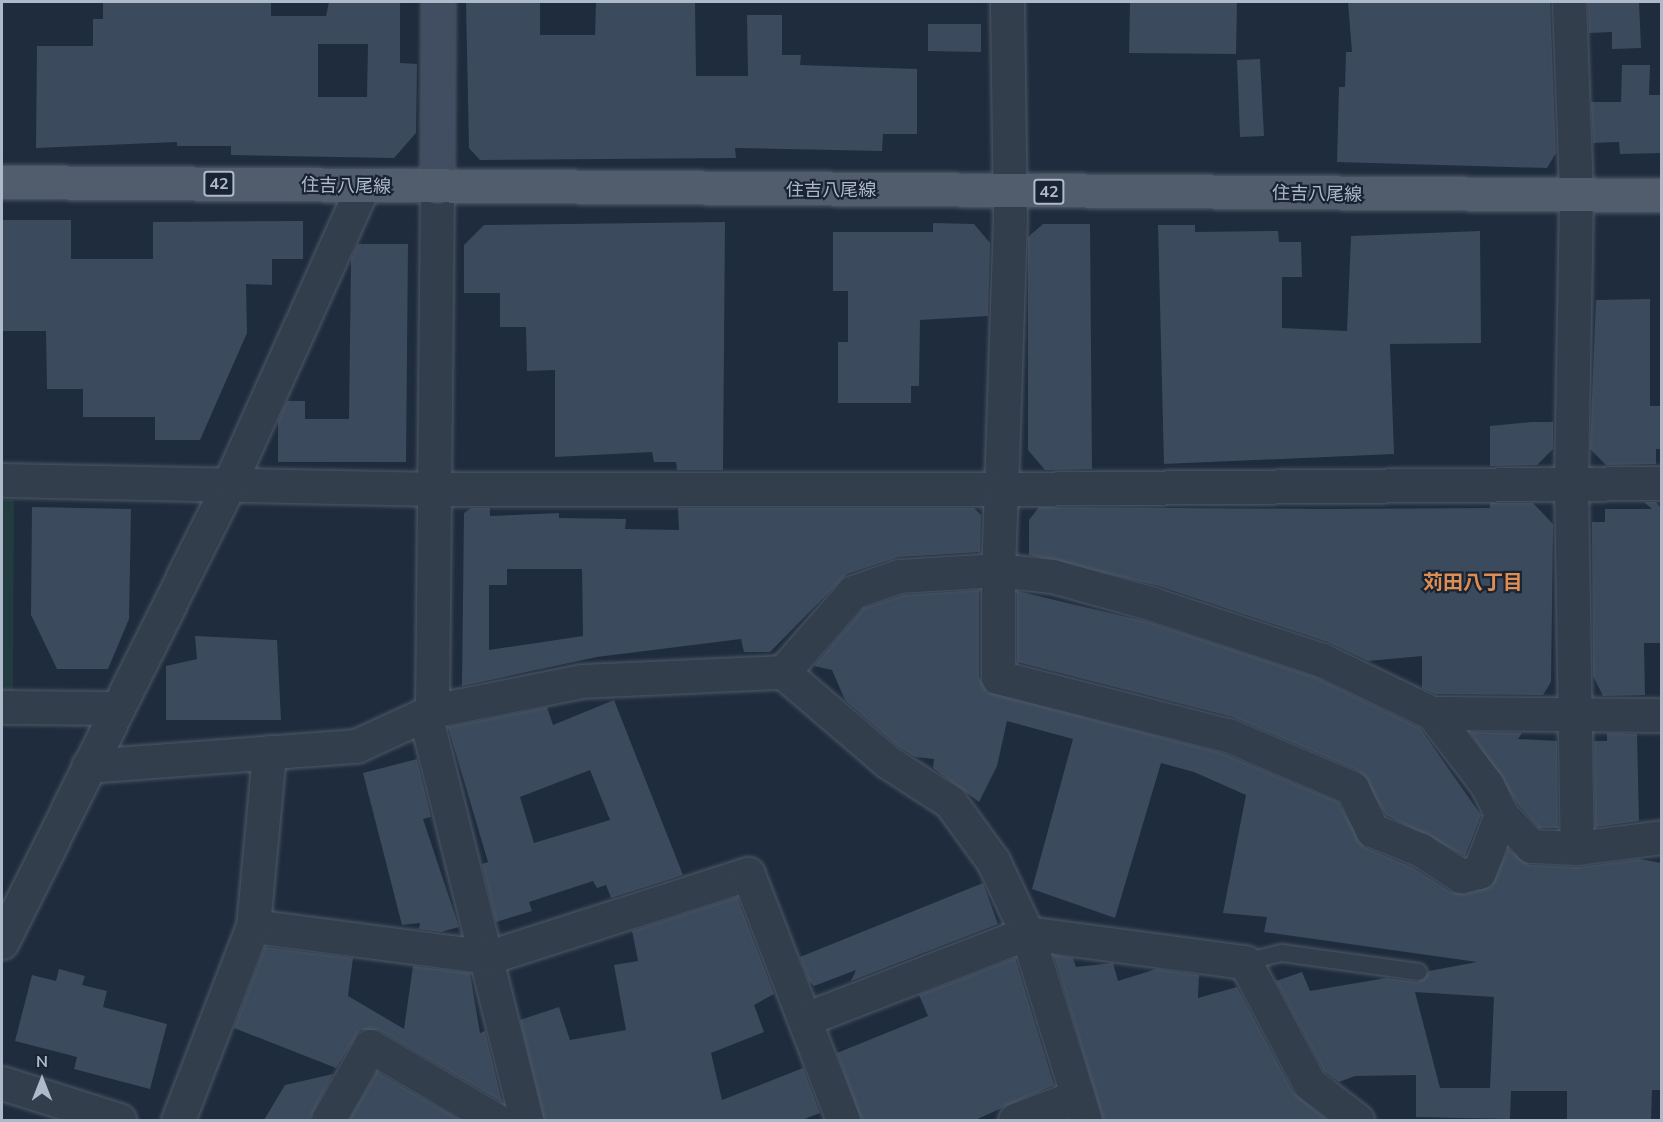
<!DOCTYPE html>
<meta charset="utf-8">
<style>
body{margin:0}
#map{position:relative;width:1663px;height:1122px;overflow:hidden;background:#1f2c3d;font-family:"Nunito Sans","Noto Sans JP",sans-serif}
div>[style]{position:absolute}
.green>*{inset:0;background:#213b3e}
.building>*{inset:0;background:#3b4a5d}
.roads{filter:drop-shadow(0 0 2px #4e5967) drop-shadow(0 0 2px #4e5967)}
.lane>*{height:16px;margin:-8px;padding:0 8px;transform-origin:8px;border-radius:8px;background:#333e4d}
.street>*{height:33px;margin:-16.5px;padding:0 16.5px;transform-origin:16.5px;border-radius:16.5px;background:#333e4d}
.secondary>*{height:33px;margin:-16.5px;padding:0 16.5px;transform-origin:16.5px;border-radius:16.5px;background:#414d60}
.primary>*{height:33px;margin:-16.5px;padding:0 16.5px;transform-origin:16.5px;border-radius:16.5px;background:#515d6d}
span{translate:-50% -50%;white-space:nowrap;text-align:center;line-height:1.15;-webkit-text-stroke:4.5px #192331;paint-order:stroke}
.shield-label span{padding:2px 4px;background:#192331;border:2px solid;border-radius:4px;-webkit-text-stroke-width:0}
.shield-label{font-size:16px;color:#aeb9c9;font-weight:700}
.street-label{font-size:18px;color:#aeb9c9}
.neighbourhood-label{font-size:20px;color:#df8e53;font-weight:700}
.frame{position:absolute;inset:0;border:3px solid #aeb9c9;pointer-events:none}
.north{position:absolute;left:12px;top:1050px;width:60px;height:60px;-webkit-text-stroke:4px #192331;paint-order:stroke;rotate:0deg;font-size:16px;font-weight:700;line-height:24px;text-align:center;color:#aeb9c9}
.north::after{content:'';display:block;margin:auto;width:21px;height:27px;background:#aeb9c9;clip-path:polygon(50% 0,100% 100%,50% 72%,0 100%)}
</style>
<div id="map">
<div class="green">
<div style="clip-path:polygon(2px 500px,14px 500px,13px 690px,2px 690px)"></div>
</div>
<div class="building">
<div style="clip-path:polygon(evenodd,103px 2px,271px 2px,271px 16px,326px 16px,329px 2px,400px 2px,400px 63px,417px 64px,416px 133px,394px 158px,231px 155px,231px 146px,177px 146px,177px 142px,36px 148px,37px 46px,93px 46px,93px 19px,103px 19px,103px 2px,318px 44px,368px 44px,367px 97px,318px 97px,318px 44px)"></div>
<div style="clip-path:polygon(466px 2px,540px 2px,540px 35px,595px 35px,596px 2px,695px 2px,696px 76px,748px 76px,747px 15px,782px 15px,782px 55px,801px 55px,800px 65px,917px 69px,917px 134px,883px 134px,882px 151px,735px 148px,736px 158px,480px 160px,469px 148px)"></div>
<div style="clip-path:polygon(1130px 2px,1237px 2px,1236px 54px,1129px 53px)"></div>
<div style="clip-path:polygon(1348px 2px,1550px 2px,1556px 153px,1547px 168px,1337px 162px,1339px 87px,1345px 87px,1346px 52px,1352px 52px)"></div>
<div style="clip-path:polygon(1588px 2px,1639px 2px,1641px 48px,1612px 49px,1612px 32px,1589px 33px)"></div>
<div style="clip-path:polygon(928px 24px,981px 24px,981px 52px,928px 51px)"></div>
<div style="clip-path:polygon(1260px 59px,1264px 136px,1240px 137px,1237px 60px)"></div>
<div style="clip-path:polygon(1622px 65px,1650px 65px,1649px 95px,1662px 95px,1662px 153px,1620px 154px,1619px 142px,1593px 143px,1591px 102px,1621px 102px)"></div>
<div style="clip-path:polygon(2px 220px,71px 220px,71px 259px,153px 259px,153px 222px,303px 221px,303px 259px,272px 259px,272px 285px,246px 284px,247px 333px,200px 440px,155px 440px,155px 417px,83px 417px,83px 389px,47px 389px,46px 331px,2px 331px)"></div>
<div style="clip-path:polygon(725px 222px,723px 470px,677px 470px,676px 462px,654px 462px,652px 452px,555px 457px,555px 370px,527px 371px,526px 327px,500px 327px,500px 293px,464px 293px,464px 245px,484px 225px)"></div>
<div style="clip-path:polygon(933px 223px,974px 224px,990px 243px,988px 316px,920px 320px,919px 386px,911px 386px,911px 403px,838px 403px,838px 342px,848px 342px,848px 291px,833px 291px,833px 232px,933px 232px)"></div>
<div style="clip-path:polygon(1043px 224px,1090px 224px,1092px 469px,1045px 470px,1028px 450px,1028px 237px)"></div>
<div style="clip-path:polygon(1158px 225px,1195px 225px,1195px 232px,1278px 231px,1279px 242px,1301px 242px,1302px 277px,1282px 277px,1282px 328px,1347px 331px,1351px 236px,1480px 231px,1481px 343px,1390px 344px,1394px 454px,1164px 464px)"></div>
<div style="clip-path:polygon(358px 244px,408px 244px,406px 462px,278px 462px,278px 421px,287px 401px,305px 401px,305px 419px,349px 419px,351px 259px)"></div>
<div style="clip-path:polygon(1650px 299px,1650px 406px,1662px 406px,1662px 449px,1656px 449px,1656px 464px,1606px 465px,1590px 449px,1596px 300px)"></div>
<div style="clip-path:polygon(1532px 422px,1553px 422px,1553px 449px,1537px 465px,1490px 466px,1490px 426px)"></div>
<div style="clip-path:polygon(1644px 502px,1656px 502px,1662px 509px,1662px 643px,1644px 643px,1645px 695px,1603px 696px,1593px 676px,1592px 522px,1605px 522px,1605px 509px,1652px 509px)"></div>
<div style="clip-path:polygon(1490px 503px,1533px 503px,1553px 524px,1551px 682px,1543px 695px,1436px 694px,1422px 688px,1422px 656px,1368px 661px,1328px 642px,1159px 586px,1029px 555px,1029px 520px,1039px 507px,1324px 509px,1490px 508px)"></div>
<div style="clip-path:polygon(32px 507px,131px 509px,129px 619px,108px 669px,57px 669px,31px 615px)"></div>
<div style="clip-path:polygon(evenodd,471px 508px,490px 508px,490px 516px,559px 513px,559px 518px,626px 519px,625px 529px,679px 530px,678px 508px,974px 508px,981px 515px,980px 552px,898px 557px,847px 574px,770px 652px,744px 652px,741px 639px,597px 657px,462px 686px,464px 513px,471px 508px,507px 569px,582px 569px,583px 636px,489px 650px,489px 585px,507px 585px,507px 569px)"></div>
<div style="clip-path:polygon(evenodd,979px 590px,979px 677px,987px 692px,1222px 753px,1338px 802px,1364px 847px,1412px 867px,1451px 892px,1465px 894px,1491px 886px,1508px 849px,1530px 865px,1579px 867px,1639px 859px,1662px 863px,1662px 1090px,1652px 1090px,1651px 1120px,1567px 1120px,1567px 1091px,1511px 1091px,1510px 1119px,1416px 1117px,1416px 1075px,1355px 1076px,1339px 1082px,1324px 1071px,1276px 981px,1302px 972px,1310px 991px,1386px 978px,1418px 982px,1429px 971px,1477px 962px,1264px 932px,1267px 917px,1223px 913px,1246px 795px,1194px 772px,1161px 763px,1115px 918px,1032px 889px,1073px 739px,1007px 721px,997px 766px,979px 802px,933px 768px,934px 759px,915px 757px,899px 747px,845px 700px,832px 670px,814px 666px,864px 608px,903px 595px,979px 590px,1415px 992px,1494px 997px,1490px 1088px,1440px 1088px,1415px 992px)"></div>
<div style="clip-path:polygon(1017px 591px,1148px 622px,1315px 677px,1420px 728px,1481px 815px,1465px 856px,1386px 815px,1359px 771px,1233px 717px,1017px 662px)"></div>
<div style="clip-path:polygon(195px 636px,277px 640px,281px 720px,166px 720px,166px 666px,197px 659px)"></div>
<div style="clip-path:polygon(evenodd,614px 700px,683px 875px,611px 898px,606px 885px,597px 888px,593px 881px,529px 902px,532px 911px,496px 922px,482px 864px,488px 862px,448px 727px,547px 707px,553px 725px,614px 700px,590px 770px,610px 820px,534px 843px,520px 797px,590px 770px)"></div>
<div style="clip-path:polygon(1470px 732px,1522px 733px,1518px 739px,1557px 741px,1558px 828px,1539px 828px,1517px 803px)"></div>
<div style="clip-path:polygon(1607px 733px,1637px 734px,1639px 821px,1595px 827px,1594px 741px,1607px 741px)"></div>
<div style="clip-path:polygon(417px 759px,431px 817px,423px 819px,459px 927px,441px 932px,419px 929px,420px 923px,402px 925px,363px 773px)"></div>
<div style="clip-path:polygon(983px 883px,998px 924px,851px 981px,856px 970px,814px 986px,809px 981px,800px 957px)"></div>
<div style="clip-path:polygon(737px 897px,774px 994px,754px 1005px,764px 1032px,711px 1053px,722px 1100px,803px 1068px,820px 1113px,802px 1120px,544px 1120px,520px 1020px,559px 1007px,570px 1040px,626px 1030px,614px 965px,638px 961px,632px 931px)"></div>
<div style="clip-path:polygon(265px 947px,353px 958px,348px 996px,404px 1029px,413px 966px,470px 973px,480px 1033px,485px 1031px,502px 1102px,379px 1030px,360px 1030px,336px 1068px,234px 1028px)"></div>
<div style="clip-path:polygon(1054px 955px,1073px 958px,1076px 967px,1113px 963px,1118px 981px,1156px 969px,1199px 975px,1198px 998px,1237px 987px,1293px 1092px,1327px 1120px,1103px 1120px)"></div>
<div style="clip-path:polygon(1015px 958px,1054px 1085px,975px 1120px,861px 1120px,837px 1053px,928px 1016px,919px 995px)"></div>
<div style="clip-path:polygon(59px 969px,85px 976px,82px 985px,107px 991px,103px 1007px,167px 1024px,150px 1089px,74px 1069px,77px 1057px,15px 1041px,32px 975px,56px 981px)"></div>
<div style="clip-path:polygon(377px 1072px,460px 1120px,349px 1120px)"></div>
<div style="clip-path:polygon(333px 1074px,309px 1120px,264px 1120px,285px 1085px)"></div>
</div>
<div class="roads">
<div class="lane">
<div style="left:1245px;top:962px;width:38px;rotate:-14deg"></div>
<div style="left:1282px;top:953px;width:138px;rotate:7.9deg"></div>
</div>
<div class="street">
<div style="left:1569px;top:2px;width:194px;rotate:87.9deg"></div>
<div style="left:1576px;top:196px;width:285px;rotate:91deg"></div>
<div style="left:1571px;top:481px;width:367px;rotate:89.1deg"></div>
<div style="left:2px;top:480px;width:434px;rotate:1.2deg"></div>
<div style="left:436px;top:489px;width:565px"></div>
<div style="left:1001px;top:489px;width:269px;rotate:-88.1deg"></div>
<div style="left:1010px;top:220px;width:218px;rotate:-90.8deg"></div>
<div style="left:783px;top:672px;width:138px;rotate:40.6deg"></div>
<div style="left:888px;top:762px;width:74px;rotate:32.8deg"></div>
<div style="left:950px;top:802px;width:73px;rotate:53.9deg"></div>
<div style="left:993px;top:861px;width:80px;rotate:64.7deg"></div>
<div style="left:1027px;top:933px;width:196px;rotate:72.8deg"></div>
<div style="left:2px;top:707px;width:116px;rotate:0.5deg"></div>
<div style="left:432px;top:711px;width:524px;rotate:-89.45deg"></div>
<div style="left:1432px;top:713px;width:91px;rotate:52.6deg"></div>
<div style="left:1487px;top:785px;width:32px;rotate:64deg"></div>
<div style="left:425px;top:714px;width:418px;rotate:76deg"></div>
<div style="left:1662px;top:715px;width:230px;rotate:-179.5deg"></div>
<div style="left:1432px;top:713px;width:122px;rotate:-154.3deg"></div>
<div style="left:1322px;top:660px;width:178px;rotate:-161.7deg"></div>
<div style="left:1153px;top:604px;width:105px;rotate:-164.5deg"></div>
<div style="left:1052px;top:576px;width:54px;rotate:-173.7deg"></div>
<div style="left:998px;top:570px;width:107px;rotate:90deg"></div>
<div style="left:998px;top:677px;width:237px;rotate:14.2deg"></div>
<div style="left:1228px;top:735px;width:135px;rotate:23.1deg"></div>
<div style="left:1352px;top:788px;width:47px;rotate:64.5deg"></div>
<div style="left:1372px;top:830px;width:53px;rotate:22.2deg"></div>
<div style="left:1421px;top:850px;width:48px;rotate:33deg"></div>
<div style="left:1461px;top:876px;width:18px;rotate:-13deg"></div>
<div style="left:1479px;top:872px;width:62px;rotate:-69.2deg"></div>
<div style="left:1501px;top:814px;width:44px;rotate:46.8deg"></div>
<div style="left:1531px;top:846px;width:46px;rotate:2.5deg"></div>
<div style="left:1577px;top:848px;width:86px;rotate:-7.4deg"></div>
<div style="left:88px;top:766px;width:269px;rotate:-4.3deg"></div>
<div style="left:356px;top:746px;width:84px;rotate:-24.7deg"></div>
<div style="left:432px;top:711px;width:153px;rotate:-11.3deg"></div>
<div style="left:582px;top:681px;width:201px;rotate:-2.6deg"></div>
<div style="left:783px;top:672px;width:106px;rotate:-48.8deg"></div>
<div style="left:853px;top:592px;width:49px;rotate:-19.2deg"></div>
<div style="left:899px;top:576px;width:99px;rotate:-3.5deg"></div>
<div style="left:998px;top:570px;width:81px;rotate:-87.9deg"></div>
<div style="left:1001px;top:489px;width:661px;rotate:-0.52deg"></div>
<div style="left:253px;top:926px;width:238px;rotate:7.5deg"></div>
<div style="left:489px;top:957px;width:272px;rotate:-17.8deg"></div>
<div style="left:748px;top:874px;width:264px;rotate:68.9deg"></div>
<div style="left:2px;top:942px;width:513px;rotate:-63.63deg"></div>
<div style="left:230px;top:482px;width:325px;rotate:-65.8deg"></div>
<div style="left:808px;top:1018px;width:235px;rotate:-21.2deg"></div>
<div style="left:1027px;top:933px;width:220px;rotate:7.6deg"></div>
<div style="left:1245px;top:962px;width:137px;rotate:62.1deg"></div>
<div style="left:1309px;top:1083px;width:61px;rotate:37.6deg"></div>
<div style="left:2px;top:1083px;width:123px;rotate:17.5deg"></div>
<div style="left:178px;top:1120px;width:208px;rotate:-68.9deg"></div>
<div style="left:253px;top:926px;width:175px;rotate:-84.7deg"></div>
<div style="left:328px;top:1120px;width:85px;rotate:-60.4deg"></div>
<div style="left:370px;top:1046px;width:146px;rotate:30.4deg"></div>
<div style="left:1015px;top:1120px;width:64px;rotate:-21deg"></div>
</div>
<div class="secondary">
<div style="left:437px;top:187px;width:185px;rotate:-89.7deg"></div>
</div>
<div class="primary">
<div style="left:2px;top:182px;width:1660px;rotate:0.45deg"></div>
</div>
</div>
<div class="shield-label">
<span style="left:219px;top:184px">42</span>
<span style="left:1049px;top:192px">42</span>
</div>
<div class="street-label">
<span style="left:346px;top:186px;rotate:1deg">住吉八尾線</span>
<span style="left:831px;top:190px">住吉八尾線</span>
<span style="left:1317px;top:194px;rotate:1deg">住吉八尾線</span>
</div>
<div class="neighbourhood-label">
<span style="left:1473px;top:582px">苅田八丁目</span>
</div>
<div class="frame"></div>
<div class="north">N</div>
</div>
